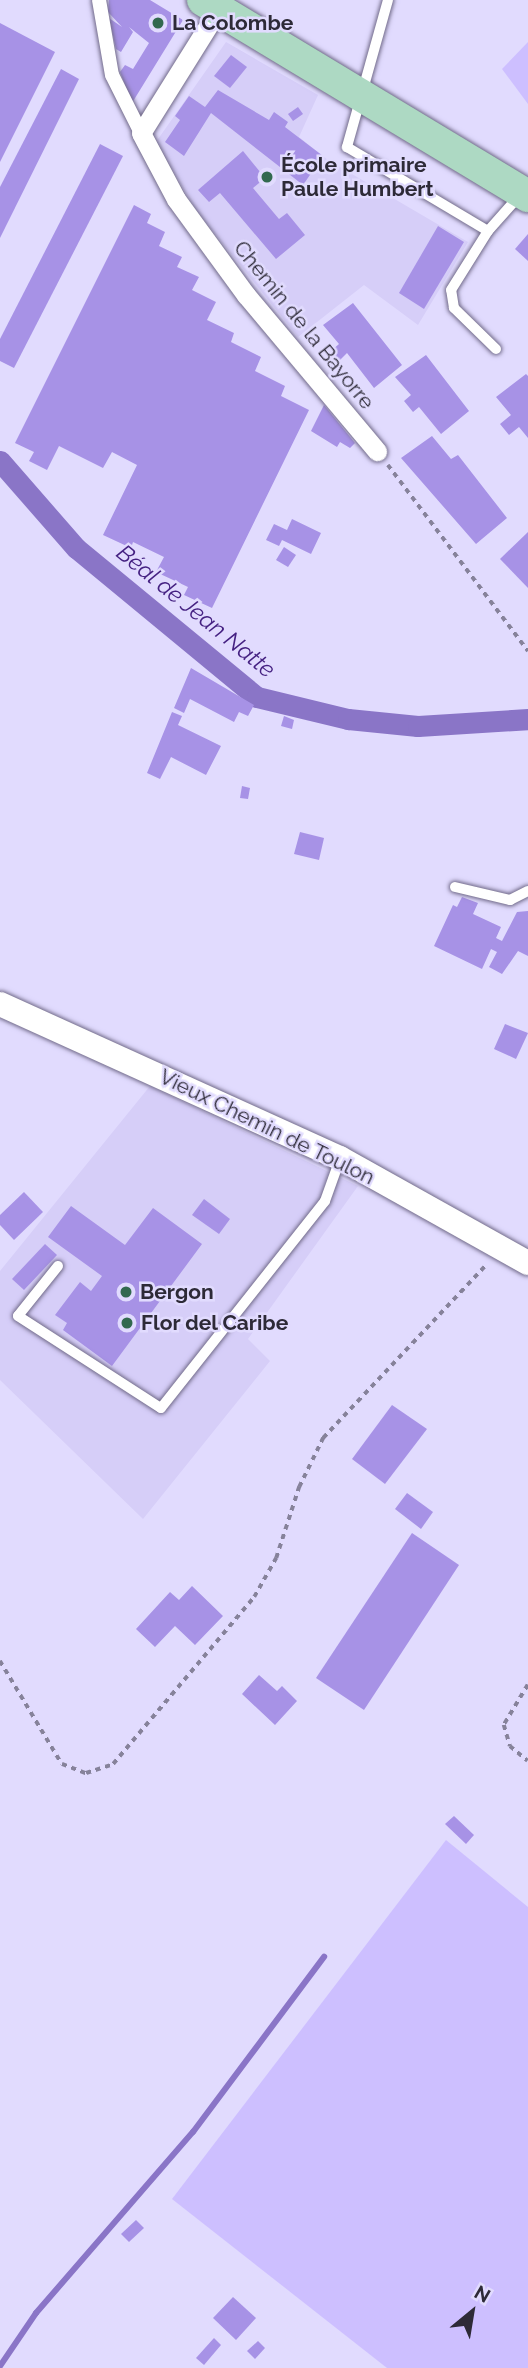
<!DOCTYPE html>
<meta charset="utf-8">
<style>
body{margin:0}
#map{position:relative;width:528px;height:2368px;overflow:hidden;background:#e1dbfe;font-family:Raleway,sans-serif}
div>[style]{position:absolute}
.built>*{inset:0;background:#d6cef8}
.green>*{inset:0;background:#cdbfff}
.stream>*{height:6px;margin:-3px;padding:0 3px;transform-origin:3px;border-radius:3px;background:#8a75c7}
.canal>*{height:21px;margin:-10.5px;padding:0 10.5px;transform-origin:10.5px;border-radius:10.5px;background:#8a75c7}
.building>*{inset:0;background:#a792e6}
.path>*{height:3.5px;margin-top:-1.75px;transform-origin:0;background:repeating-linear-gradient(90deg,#86829a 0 5px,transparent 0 10px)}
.roads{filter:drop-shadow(0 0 2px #716a89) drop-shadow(0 0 2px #716a89)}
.service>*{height:10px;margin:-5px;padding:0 5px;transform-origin:5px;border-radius:5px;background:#fff}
.pedestrian>*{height:14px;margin:-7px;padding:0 7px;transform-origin:7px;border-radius:7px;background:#fff}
.minor>*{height:19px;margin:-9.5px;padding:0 9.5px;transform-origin:9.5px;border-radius:9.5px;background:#fff}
.tertiary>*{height:24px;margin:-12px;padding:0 12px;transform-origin:12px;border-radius:12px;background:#fff}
.primary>*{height:32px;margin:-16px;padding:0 16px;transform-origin:16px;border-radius:16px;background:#add9c3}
.dots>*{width:19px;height:19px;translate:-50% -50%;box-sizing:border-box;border:4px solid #e1dbfe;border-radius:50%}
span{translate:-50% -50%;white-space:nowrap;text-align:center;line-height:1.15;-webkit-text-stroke:5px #e1dbfe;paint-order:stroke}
.poi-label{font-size:21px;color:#2d2a37;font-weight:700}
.left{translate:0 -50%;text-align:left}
.street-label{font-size:21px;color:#2d2a37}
.water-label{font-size:23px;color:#452182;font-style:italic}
.north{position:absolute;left:437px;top:2277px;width:70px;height:70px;-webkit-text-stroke:5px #e1dbfe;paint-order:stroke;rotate:30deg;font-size:19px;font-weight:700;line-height:28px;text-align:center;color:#2d2a37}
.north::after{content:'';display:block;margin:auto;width:24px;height:32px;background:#2d2a37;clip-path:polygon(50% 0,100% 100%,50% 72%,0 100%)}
</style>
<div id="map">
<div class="built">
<div style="clip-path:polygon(226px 42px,318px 95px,299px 137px,328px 160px,468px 242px,418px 325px,364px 285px,298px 337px,196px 210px,156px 142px)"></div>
<div style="clip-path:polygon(150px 1086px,358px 1186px,248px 1339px,270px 1361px,143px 1519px,0 1380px,0 1271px)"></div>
</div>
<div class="green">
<div style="clip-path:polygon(528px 42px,528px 104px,502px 69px)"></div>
<div style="clip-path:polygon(446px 1840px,528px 1907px,528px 2368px,387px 2368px,172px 2199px)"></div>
</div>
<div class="stream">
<div style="left:0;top:2366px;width:64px;rotate:-55.8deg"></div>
<div style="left:36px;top:2313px;width:240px;rotate:-49.1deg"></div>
<div style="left:193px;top:2132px;width:219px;rotate:-53.2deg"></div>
</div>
<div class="canal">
<div style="left:0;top:461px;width:116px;rotate:48.9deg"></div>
<div style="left:76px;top:548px;width:234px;rotate:39.5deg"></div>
<div style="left:257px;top:697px;width:94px;rotate:13.6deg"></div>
<div style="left:348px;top:719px;width:70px;rotate:5.7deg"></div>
<div style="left:418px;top:726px;width:110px;rotate:-3.6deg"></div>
</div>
<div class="building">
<div style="clip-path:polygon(109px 0,150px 0,183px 20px,132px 103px,120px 72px,125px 65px,133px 69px,149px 43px,129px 27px,133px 32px,121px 52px,116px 49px,109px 18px,122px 27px,108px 12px)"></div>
<div style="clip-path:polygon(0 23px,55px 52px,0 162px)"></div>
<div style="clip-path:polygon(231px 55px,247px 67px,230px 88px,214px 76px)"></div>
<div style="clip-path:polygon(61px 69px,79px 79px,0 238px,0 187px)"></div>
<div style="clip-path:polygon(218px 90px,269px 120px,274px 112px,288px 122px,285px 127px,323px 156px,303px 185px,211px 113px,184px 156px,165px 142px,180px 120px,175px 116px,189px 96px,205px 107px)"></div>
<div style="clip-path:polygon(298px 107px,303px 114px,293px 121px,288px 114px)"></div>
<div style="clip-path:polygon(100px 144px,123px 156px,14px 368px,0 361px,0 339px)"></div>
<div style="clip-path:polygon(243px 151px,265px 178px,253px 188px,279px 219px,287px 213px,305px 235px,276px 259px,220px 193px,209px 202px,198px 190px)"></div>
<div style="clip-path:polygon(134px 205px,151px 214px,147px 223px,165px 232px,159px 246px,182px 257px,177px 267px,199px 277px,192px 290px,216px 302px,207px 320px,234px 333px,231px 342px,261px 357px,255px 371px,285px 386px,281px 396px,309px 410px,212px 608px,184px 595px,188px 587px,156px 572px,164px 557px,133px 542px,131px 548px,103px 535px,137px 465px,112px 452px,103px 468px,59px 446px,47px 470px,29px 461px,34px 452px,15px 443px)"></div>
<div style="clip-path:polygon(438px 226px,464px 242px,424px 309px,399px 293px)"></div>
<div style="clip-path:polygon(528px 234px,528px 261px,515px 249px)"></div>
<div style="clip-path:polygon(353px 303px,402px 365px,374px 388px,347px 353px,339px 361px,331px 351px,339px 344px,323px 325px)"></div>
<div style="clip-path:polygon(426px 355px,469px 411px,441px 434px,419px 407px,413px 412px,404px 401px,411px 395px,395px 377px)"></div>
<div style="clip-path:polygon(526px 374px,528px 376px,528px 438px,519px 427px,509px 435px,500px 424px,511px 415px,496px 397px)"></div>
<div style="clip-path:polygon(324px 405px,355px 443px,350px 448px,340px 442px,337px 447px,311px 431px)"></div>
<div style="clip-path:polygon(432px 436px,451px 459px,458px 455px,507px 518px,476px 544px,401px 458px)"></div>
<div style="clip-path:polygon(292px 519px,321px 533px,311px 554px,282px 540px,279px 546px,266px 540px,274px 524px,287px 530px)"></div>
<div style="clip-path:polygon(528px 532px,528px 588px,500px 559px)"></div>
<div style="clip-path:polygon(284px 547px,296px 555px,288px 567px,276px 560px)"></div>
<div style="clip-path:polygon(191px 668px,254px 705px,248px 716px,239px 712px,234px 722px,190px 699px,184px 713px,174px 708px)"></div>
<div style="clip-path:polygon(172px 712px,182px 716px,178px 725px,221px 746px,206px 775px,171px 757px,160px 779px,147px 773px)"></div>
<div style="clip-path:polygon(284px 716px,294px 720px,292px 729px,281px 726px)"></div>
<div style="clip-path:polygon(242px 786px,250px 788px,248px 799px,240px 798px)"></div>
<div style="clip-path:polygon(300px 832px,324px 838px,319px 860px,294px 854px)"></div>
<div style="clip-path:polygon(462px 897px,478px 903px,473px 914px,501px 927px,496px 938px,502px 941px,517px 912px,528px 911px,528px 956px,518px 951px,502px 974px,489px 967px,497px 952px,491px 949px,482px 969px,434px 946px,453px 905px,457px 907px)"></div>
<div style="clip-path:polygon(505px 1024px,528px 1033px,516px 1059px,494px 1049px)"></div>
<div style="clip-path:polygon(24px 1192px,43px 1212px,14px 1240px,0 1225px,0 1215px)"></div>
<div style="clip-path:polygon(204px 1199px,230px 1219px,219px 1234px,192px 1215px)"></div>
<div style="clip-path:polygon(71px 1206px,125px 1245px,153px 1208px,202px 1244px,112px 1366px,63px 1330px,67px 1323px,55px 1315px,80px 1282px,91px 1291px,102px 1276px,48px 1237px)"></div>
<div style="clip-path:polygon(45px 1244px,57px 1255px,24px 1290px,12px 1279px)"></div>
<div style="clip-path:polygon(392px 1405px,427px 1429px,385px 1484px,352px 1459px)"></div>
<div style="clip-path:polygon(407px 1493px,433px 1512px,421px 1529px,395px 1509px)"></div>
<div style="clip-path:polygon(412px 1533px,459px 1565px,364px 1710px,316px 1678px)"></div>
<div style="clip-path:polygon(192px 1586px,223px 1616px,195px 1645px,175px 1626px,155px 1647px,136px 1629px,170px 1592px,179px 1600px)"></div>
<div style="clip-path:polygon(259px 1675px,277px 1691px,282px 1686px,297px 1701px,275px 1725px,242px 1694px)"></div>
<div style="clip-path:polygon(454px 1816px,474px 1835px,466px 1844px,445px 1824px)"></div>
<div style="clip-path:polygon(136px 2220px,144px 2228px,129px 2242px,121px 2234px)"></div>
<div style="clip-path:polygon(233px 2297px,256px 2318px,236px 2340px,213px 2318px)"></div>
<div style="clip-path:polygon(214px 2338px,221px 2345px,204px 2365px,196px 2358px)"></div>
<div style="clip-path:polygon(258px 2341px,265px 2348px,255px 2359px,247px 2351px)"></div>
</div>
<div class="path">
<div style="left:388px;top:465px;width:233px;rotate:53deg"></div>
<div style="left:0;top:1661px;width:120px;rotate:59deg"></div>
<div style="left:62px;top:1764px;width:26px;rotate:21deg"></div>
<div style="left:86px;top:1773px;width:28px;rotate:-18deg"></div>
<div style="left:113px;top:1764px;width:219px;rotate:-49.8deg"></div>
<div style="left:254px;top:1597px;width:45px;rotate:-60.6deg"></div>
<div style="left:276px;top:1558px;width:75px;rotate:-72.1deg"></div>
<div style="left:299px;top:1487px;width:55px;rotate:-63.9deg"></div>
<div style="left:323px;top:1438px;width:239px;rotate:-46.7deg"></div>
<div style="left:528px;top:1685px;width:47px;rotate:121deg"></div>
<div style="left:504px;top:1725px;width:22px;rotate:74deg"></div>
<div style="left:510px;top:1746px;width:23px;rotate:40deg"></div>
</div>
<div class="roads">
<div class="service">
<div style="left:388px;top:0;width:153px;rotate:105.6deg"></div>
<div style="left:347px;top:147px;width:164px;rotate:30.8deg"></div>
<div style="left:496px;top:349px;width:59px;rotate:-135.7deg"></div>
<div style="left:454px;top:308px;width:18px;rotate:-99deg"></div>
<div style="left:451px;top:290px;width:70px;rotate:-57.9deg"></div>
<div style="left:488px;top:231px;width:48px;rotate:-48.4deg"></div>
<div style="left:455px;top:887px;width:57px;rotate:13.3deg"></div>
<div style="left:510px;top:900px;width:20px;rotate:-27deg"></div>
<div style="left:58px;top:1266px;width:64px;rotate:128.7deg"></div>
<div style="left:18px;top:1316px;width:170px;rotate:32.8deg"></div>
<div style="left:161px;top:1408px;width:264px;rotate:-51.6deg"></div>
<div style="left:325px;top:1201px;width:45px;rotate:-70.3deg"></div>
</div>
<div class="pedestrian">
<div style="left:99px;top:0;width:76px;rotate:80.2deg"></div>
<div style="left:112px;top:75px;width:65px;rotate:63.4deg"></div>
</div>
<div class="minor">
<div style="left:218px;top:10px;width:145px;rotate:122deg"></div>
<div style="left:141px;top:133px;width:75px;rotate:62.1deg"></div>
<div style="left:176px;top:199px;width:119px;rotate:53.9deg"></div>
<div style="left:246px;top:295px;width:204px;rotate:50deg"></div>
</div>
<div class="tertiary">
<div style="left:0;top:1004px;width:373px;rotate:24.4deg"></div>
<div style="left:340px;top:1158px;width:215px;rotate:29.2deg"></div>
</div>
<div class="primary">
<div style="left:203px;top:0;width:380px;rotate:31.1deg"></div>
</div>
</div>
<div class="dots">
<div style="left:158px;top:23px;background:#32694f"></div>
<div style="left:267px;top:177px;background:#32694f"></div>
<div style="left:126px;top:1292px;background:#32694f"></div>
<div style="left:127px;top:1323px;background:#32694f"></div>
</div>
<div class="poi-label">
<span class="left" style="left:172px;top:23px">La Colombe</span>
<span class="left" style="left:281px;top:177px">École primaire<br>Paule Humbert</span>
<span class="left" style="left:140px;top:1292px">Bergon</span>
<span class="left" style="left:141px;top:1323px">Flor del Caribe</span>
</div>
<div class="street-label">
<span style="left:304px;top:325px;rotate:51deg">Chemin de la Bayorre</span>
<span style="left:267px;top:1127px;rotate:26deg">Vieux Chemin de Toulon</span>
</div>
<div class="water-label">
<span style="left:196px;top:611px;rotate:39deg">Béal de Jean Natte</span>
</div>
<div class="north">N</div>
</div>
